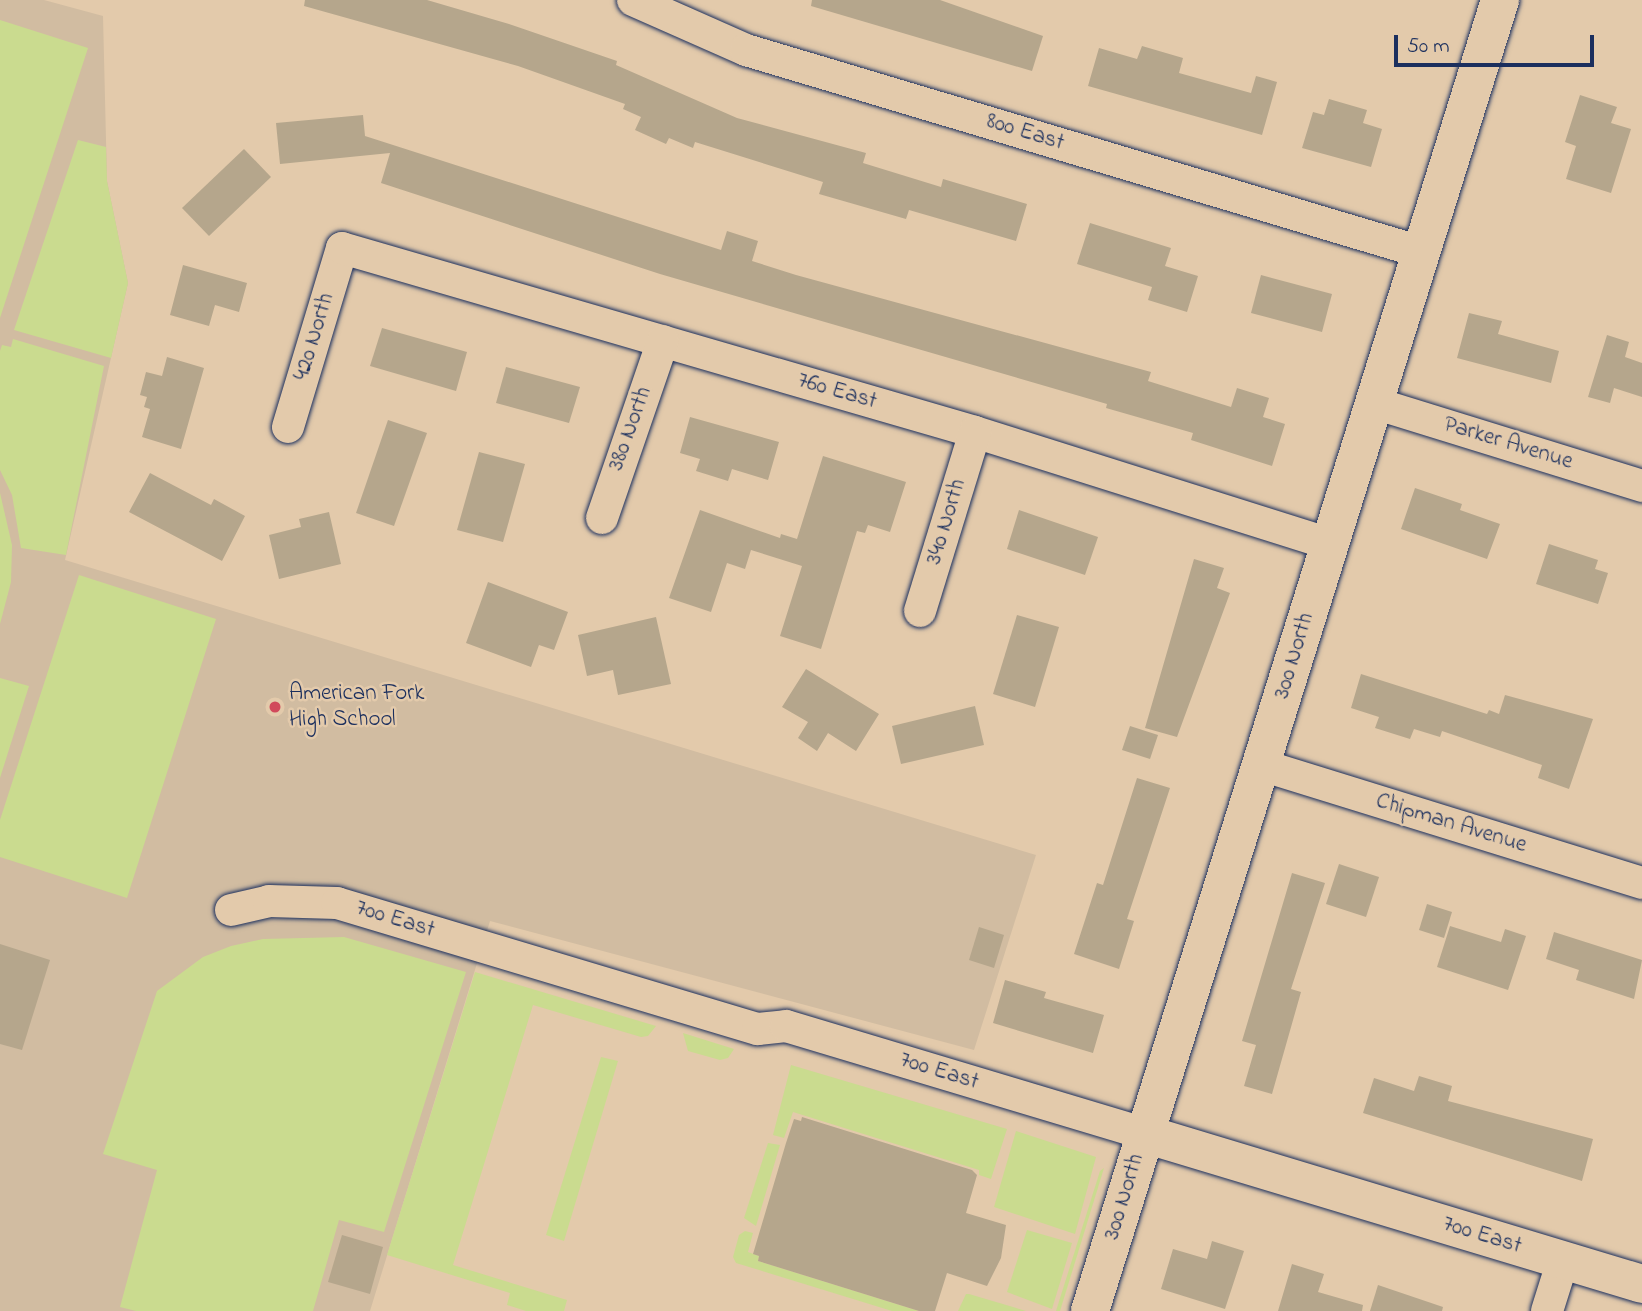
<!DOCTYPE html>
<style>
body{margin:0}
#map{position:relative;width:1642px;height:1311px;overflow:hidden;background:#e3caab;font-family:"Indie Flower",sans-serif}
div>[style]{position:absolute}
.built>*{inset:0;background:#d1bca1}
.green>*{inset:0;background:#cadb8f}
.building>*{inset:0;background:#b5a68c}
.roads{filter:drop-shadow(0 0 2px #1b2f5e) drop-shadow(0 0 2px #1b2f5e)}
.minor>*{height:32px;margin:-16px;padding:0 16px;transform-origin:16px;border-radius:16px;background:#e3caab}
.tertiary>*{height:38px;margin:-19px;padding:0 19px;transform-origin:19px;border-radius:19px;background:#e3caab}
.dots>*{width:19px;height:19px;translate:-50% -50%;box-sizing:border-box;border:4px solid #e3caab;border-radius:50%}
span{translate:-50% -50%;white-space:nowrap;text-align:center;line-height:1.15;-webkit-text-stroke:5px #e3caab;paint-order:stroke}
.street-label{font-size:23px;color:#1b2f5e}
.poi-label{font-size:23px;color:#1b2f5e}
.left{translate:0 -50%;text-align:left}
.scale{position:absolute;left:1394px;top:35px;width:200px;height:32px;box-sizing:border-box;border:4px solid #1b2f5e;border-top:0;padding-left:9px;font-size:21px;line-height:24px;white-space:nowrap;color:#1b2f5e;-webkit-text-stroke:5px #e3caab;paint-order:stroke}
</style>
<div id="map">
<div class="built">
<div style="clip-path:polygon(0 0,44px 0,103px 16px,107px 181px,128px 283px,65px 560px,1036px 855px,974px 1050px,490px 921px,370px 1311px,0 1311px)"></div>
</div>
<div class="green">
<div style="clip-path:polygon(0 20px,88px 48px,0 318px)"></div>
<div style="clip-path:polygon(78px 140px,106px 147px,107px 181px,128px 283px,111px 358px,14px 330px)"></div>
<div style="clip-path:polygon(13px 339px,104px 366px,66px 555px,21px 548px,12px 495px,0 470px,0 351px,2px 345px,11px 347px)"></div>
<div style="clip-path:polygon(0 493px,12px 545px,11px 582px,0 624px)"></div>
<div style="clip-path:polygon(79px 575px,216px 619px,127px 898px,0 857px,0 820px)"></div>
<div style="clip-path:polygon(0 678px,29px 686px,0 778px)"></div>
<div style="clip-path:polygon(344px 937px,466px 972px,384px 1232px,339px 1220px,313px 1311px,136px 1311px,120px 1307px,157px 1170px,103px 1154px,157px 991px,203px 957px,231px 946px,263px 939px)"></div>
<div style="clip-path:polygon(475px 972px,656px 1026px,648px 1036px,641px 1037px,533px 1005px,453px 1265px,567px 1300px,564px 1311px,526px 1311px,507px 1305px,510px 1293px,387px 1255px)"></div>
<div style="clip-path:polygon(683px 1033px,734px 1049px,728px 1058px,720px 1060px,688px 1051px)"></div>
<div style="clip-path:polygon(601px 1057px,618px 1061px,564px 1241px,546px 1235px)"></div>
<div style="clip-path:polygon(791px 1065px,1007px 1129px,991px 1179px,979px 1175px,979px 1170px,793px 1112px,784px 1138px,773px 1135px)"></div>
<div style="clip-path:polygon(1016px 1131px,1096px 1157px,1075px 1234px,994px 1207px)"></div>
<div style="clip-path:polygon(768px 1143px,780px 1145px,756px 1226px,744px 1218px)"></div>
<div style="clip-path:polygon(1104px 1168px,1060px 1311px,1056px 1311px,1100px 1171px)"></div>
<div style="clip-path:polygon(1027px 1230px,1072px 1243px,1052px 1309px,1007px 1292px)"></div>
<div style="clip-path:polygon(745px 1231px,753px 1233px,748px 1252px,759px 1256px,758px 1261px,919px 1311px,892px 1311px,736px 1263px,733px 1257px,739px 1235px)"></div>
<div style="clip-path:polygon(966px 1294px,969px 1294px,1026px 1311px,958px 1311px)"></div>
</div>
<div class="building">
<div style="clip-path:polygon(305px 0,427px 0,509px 24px,617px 61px,616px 65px,737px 118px,866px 153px,863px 163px,941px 187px,943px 179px,1027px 204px,1016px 241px,909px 210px,906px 219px,819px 194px,823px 182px,695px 142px,693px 148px,669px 138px,666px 144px,635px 130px,641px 117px,623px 109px,625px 104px,518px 66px,304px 6px)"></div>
<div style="clip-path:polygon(812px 0,940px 0,1043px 36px,1032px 71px,811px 6px)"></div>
<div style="clip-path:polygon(1142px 46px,1183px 58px,1179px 73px,1251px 93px,1256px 76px,1277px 82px,1262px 135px,1088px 86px,1099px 48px,1137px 59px)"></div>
<div style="clip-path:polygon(1580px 95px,1617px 107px,1611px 123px,1631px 129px,1611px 193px,1566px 179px,1576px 146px,1565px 142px)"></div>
<div style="clip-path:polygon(1329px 99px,1367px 110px,1363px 123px,1382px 129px,1371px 167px,1302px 148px,1313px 112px,1324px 115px)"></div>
<div style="clip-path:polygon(363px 115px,365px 136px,721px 250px,727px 231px,758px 241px,752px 261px,796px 275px,1151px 372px,1148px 381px,1231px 407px,1237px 388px,1269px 398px,1263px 417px,1285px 424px,1272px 466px,1191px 440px,1193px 433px,1106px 408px,1107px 404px,660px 274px,381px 183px,390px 153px,280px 164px,276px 123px)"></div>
<div style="clip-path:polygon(244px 149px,271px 177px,209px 236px,182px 208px)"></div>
<div style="clip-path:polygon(1090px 223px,1171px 248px,1165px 266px,1198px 276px,1187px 312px,1148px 300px,1152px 287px,1077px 264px)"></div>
<div style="clip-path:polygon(183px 265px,247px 283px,239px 312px,215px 305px,209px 326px,170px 315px)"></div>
<div style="clip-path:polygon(1261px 275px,1332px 294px,1322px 332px,1251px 313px)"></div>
<div style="clip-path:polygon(1469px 313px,1502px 321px,1498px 334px,1559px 351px,1551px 383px,1457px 358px)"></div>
<div style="clip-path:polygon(382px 328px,467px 352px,456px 391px,370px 366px)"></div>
<div style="clip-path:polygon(1607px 335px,1629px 342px,1625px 357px,1642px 363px,1642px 397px,1614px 388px,1610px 403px,1588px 397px)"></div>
<div style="clip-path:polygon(167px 357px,204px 368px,181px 449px,142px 437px,150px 409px,144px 407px,147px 397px,140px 395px,146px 372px,162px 376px)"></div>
<div style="clip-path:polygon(506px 367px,580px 387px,569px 423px,496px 403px)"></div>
<div style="clip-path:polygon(690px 417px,779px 442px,768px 480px,732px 469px,728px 481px,696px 471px,700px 459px,680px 453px)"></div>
<div style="clip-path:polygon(388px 420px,427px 433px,394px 526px,356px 513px)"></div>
<div style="clip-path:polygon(479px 452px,525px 464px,503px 542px,457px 530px)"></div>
<div style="clip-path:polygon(823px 456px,906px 482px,890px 532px,868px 525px,865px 533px,857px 531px,821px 649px,780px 636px,802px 566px,751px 550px,745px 569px,727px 563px,711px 612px,669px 598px,700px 510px,780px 538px,781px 534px,797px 539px)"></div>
<div style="clip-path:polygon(150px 473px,211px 505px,214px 499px,245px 516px,222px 561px,129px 512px)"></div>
<div style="clip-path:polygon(1415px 488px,1462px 504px,1460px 510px,1500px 524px,1487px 559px,1401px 529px)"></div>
<div style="clip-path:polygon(1019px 510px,1098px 537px,1085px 575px,1007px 549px)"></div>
<div style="clip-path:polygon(329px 512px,341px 564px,279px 579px,269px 535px,301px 527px,299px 519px)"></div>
<div style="clip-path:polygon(1549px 544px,1598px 560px,1595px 569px,1608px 573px,1598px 604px,1536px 584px)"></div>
<div style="clip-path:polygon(1194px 559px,1224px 568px,1217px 588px,1230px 593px,1177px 737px,1145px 728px)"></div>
<div style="clip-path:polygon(488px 582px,568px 612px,554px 650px,539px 645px,531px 667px,466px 643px)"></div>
<div style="clip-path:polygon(1017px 615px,1059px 627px,1035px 707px,993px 694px)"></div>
<div style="clip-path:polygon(656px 617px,671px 684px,618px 695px,613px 670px,587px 676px,578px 635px)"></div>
<div style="clip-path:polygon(806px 669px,879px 714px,856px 751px,828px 733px,817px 751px,798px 738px,808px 722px,782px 707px)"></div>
<div style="clip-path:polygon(1361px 674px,1487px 714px,1489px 710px,1499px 714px,1505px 695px,1593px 719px,1569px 789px,1538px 778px,1542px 765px,1442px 731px,1440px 737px,1414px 729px,1410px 739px,1375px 728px,1379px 717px,1351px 708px)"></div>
<div style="clip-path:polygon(975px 706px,984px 745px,901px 764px,892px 726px)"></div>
<div style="clip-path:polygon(1130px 726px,1158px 735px,1150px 759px,1122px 750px)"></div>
<div style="clip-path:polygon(1137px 778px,1170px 788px,1127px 919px,1134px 921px,1119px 969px,1074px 954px,1097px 883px,1103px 885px)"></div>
<div style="clip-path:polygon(1339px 864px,1379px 877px,1366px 917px,1326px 904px)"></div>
<div style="clip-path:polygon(1292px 873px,1325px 883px,1291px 989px,1301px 992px,1272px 1094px,1244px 1086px,1256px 1045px,1242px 1041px)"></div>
<div style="clip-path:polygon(1427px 904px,1452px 912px,1444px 938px,1419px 930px)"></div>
<div style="clip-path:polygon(1450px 926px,1501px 942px,1505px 929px,1526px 936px,1508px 990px,1437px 967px)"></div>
<div style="clip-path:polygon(979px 927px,1004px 935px,994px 968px,969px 960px)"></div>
<div style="clip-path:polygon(1554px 932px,1642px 960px,1634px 999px,1576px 980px,1579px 970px,1546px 959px)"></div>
<div style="clip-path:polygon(0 944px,50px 960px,22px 1050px,0 1044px)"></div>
<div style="clip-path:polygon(1005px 980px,1046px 992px,1044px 998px,1104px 1015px,1093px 1053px,993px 1023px)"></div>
<div style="clip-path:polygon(1419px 1076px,1452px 1086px,1448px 1101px,1593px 1139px,1582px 1181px,1363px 1113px,1374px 1078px,1414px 1091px)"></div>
<div style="clip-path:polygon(802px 1117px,972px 1170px,977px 1175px,966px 1213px,1006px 1225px,1001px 1258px,987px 1286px,947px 1273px,935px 1311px,919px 1311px,758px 1261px,759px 1256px,753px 1254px,786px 1143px,794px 1119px,801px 1121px)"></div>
<div style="clip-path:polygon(342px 1235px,383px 1247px,370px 1294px,328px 1282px)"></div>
<div style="clip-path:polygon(1212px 1241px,1244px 1251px,1225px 1309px,1161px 1289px,1173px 1249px,1207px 1259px)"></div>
<div style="clip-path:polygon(1292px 1264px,1324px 1274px,1318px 1292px,1363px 1305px,1362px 1311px,1278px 1311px)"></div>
<div style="clip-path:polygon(1378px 1285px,1443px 1307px,1442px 1311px,1370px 1311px)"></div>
</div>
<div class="roads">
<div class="minor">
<div style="left:633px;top:0;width:124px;rotate:23.9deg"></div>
<div style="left:746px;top:50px;width:705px;rotate:16.66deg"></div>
<div style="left:1374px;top:403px;width:281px;rotate:17.2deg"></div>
<div style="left:288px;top:427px;width:187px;rotate:-73.2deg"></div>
<div style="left:342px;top:248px;width:659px;rotate:16.21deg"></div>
<div style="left:975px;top:432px;width:372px;rotate:17.5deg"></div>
<div style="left:602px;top:518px;width:187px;rotate:-71deg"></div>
<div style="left:920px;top:611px;width:187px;rotate:-72.9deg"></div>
<div style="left:1261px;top:765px;width:399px;rotate:17.2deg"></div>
<div style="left:231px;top:910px;width:39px;rotate:-13deg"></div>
<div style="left:269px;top:901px;width:68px;rotate:1.7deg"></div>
<div style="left:337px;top:903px;width:439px;rotate:16.7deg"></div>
<div style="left:758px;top:1029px;width:28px;rotate:-6deg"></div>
<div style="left:786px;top:1026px;width:375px;rotate:16.7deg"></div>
<div style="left:1547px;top:1311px;width:53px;rotate:-72.6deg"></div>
</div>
<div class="tertiary">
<div style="left:1145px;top:1134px;width:519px;rotate:16.79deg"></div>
<div style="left:1090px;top:1311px;width:1374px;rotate:-72.63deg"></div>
</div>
</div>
<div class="dots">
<div style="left:275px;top:707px;background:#d1495b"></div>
</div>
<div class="street-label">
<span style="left:1025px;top:133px;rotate:17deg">800 East</span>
<span style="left:315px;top:337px;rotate:-73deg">420 North</span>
<span style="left:837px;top:392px;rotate:16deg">760 East</span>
<span style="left:631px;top:429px;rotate:-70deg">380 North</span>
<span style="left:1508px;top:444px;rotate:17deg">Parker Avenue</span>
<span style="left:947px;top:522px;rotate:-73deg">340 North</span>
<span style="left:1295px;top:656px;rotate:-73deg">300 North</span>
<span style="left:1451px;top:824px;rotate:17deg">Chipman Avenue</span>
<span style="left:395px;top:920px;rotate:17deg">700 East</span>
<span style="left:939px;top:1072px;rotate:17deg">700 East</span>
<span style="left:1125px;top:1197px;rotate:-73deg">300 North</span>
<span style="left:1482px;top:1236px;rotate:17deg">700 East</span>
</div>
<div class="poi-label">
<span class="left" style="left:289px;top:707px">American Fork<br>High School</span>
</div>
<div class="scale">50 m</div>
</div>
